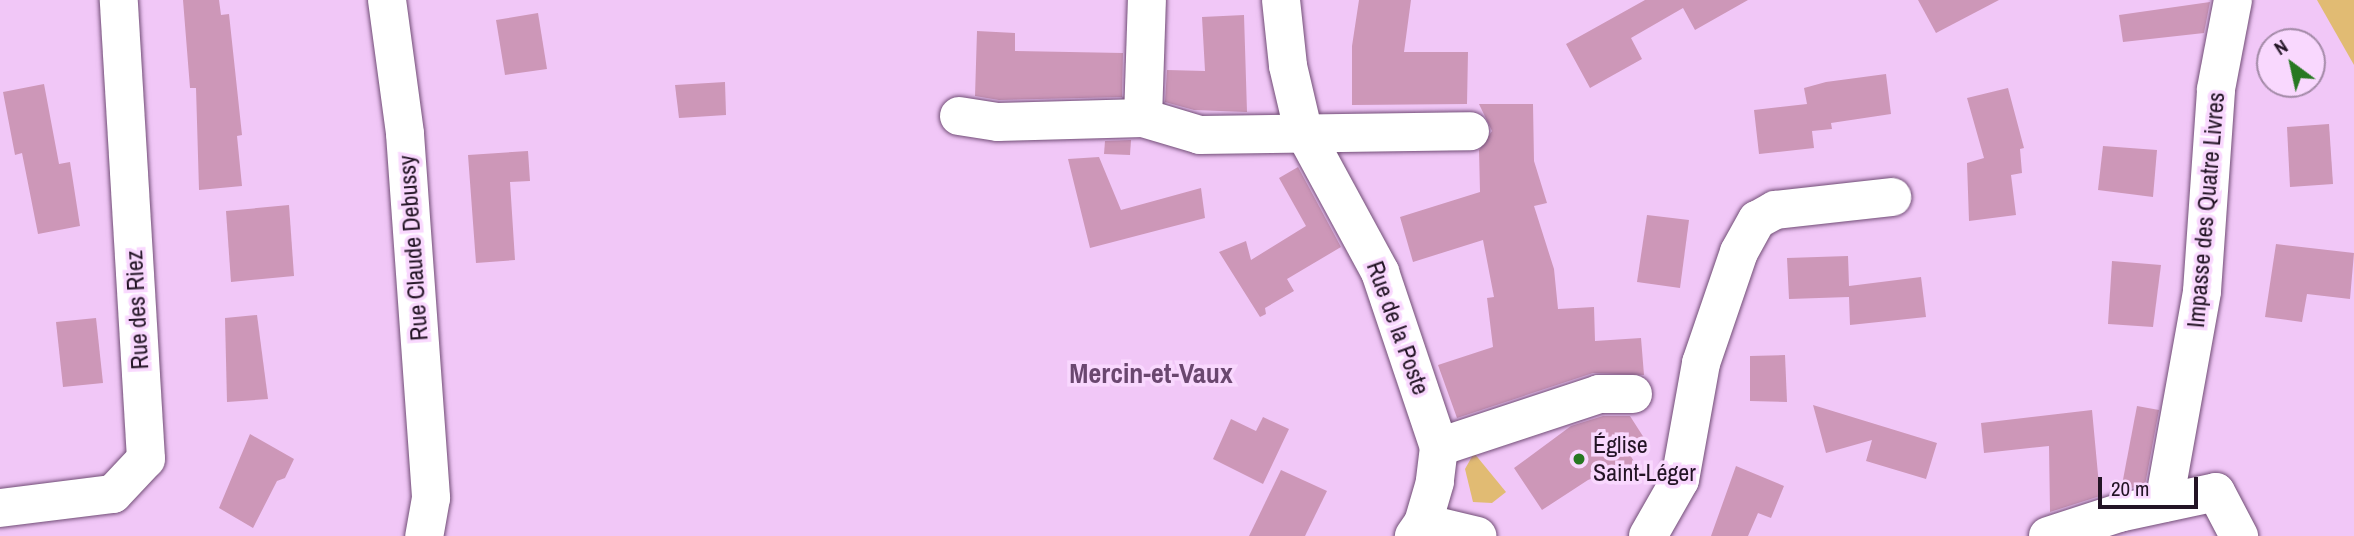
<!DOCTYPE html>
<meta charset="utf-8">
<style>
body{margin:0}
#map{position:relative;width:2354px;height:536px;overflow:hidden;background:#f1c7f7;font-family:"Archivo Narrow",sans-serif}
div>[style]{position:absolute}
.green>*{inset:0;background:#e1bb73}
.building>*{inset:0;background:#cd97b8}
.roads{filter:drop-shadow(0 0 2px #714d76) drop-shadow(0 0 2px #714d76)}
.minor>*{height:38px;margin:-19px;padding:0 19px;transform-origin:19px;border-radius:19px;background:#fff}
.dots>*{width:19px;height:19px;translate:-50% -50%;box-sizing:border-box;border:4px solid #f9d8fe;border-radius:50%}
span{translate:-50% -50%;white-space:nowrap;text-align:center;line-height:1.15;-webkit-text-stroke:7px #f9d8fe;paint-order:stroke}
.street-label{font-size:24px;color:#231425}
.poi-label{font-size:24px;color:#231425}
.left{translate:0 -50%;text-align:left}
.quarter-label{font-size:28px;color:#6a476f;font-weight:700}
.north{position:absolute;left:2256px;top:28px;width:70px;height:70px;box-sizing:border-box;background:#f9d8fe;border:2px solid #a38aa7;border-radius:50%;rotate:327deg;font-size:19px;font-weight:700;line-height:28px;text-align:center;color:#231425}
.north::after{content:'';display:block;margin:auto;width:24px;height:32px;background:#277822;clip-path:polygon(50% 0,100% 100%,50% 72%,0 100%)}
.scale{position:absolute;left:2098px;top:477px;width:100px;height:32px;box-sizing:border-box;border:4px solid #231425;border-top:0;padding-left:9px;font-size:21px;line-height:24px;white-space:nowrap;color:#231425;-webkit-text-stroke:5px #f9d8fe;paint-order:stroke}
</style>
<div id="map">
<div class="green">
<div style="clip-path:polygon(2317px 0,2354px 0,2354px 65px)"></div>
<div style="clip-path:polygon(1474px 453px,1506px 492px,1492px 503px,1473px 502px,1465px 469px)"></div>
</div>
<div class="building">
<div style="clip-path:polygon(183px 0,219px 0,221px 15px,229px 14px,242px 135px,237px 136px,242px 186px,199px 190px,196px 88px,190px 88px)"></div>
<div style="clip-path:polygon(1359px 0,1411px 0,1404px 52px,1468px 52px,1467px 104px,1352px 105px,1352px 46px)"></div>
<div style="clip-path:polygon(1645px 0,1748px 0,1695px 30px,1683px 8px,1631px 38px,1642px 59px,1590px 88px,1566px 44px)"></div>
<div style="clip-path:polygon(1918px 0,1999px 0,1936px 33px)"></div>
<div style="clip-path:polygon(2210px 2px,2204px 33px,2123px 42px,2119px 15px)"></div>
<div style="clip-path:polygon(538px 13px,547px 69px,505px 75px,496px 20px)"></div>
<div style="clip-path:polygon(1244px 15px,1247px 112px,1194px 110px,1165px 102px,1167px 70px,1205px 71px,1202px 17px)"></div>
<div style="clip-path:polygon(977px 31px,1015px 33px,1015px 51px,1123px 53px,1122px 97px,999px 100px,975px 96px)"></div>
<div style="clip-path:polygon(1886px 74px,1891px 114px,1831px 123px,1832px 129px,1812px 131px,1814px 148px,1759px 154px,1754px 110px,1807px 104px,1804px 88px,1826px 82px)"></div>
<div style="clip-path:polygon(725px 82px,726px 115px,679px 118px,675px 85px)"></div>
<div style="clip-path:polygon(44px 84px,59px 164px,70px 162px,80px 226px,38px 234px,22px 153px,15px 155px,3px 92px)"></div>
<div style="clip-path:polygon(2008px 88px,2024px 148px,2020px 149px,2022px 173px,2011px 175px,2016px 215px,1969px 221px,1967px 163px,1984px 158px,1967px 98px)"></div>
<div style="clip-path:polygon(1479px 104px,1533px 104px,1534px 161px,1547px 203px,1534px 206px,1554px 269px,1558px 309px,1594px 307px,1595px 341px,1641px 338px,1644px 375px,1593px 373px,1457px 418px,1438px 365px,1493px 347px,1487px 298px,1494px 297px,1483px 240px,1413px 262px,1400px 217px,1480px 192px,1479px 150px,1492px 131px)"></div>
<div style="clip-path:polygon(2329px 124px,2333px 184px,2290px 187px,2287px 127px)"></div>
<div style="clip-path:polygon(1131px 140px,1130px 155px,1104px 154px,1105px 141px)"></div>
<div style="clip-path:polygon(2103px 146px,2157px 150px,2153px 197px,2098px 190px)"></div>
<div style="clip-path:polygon(528px 151px,530px 181px,510px 182px,515px 260px,476px 263px,468px 155px)"></div>
<div style="clip-path:polygon(1099px 157px,1121px 210px,1201px 188px,1205px 218px,1090px 248px,1068px 159px)"></div>
<div style="clip-path:polygon(1298px 167px,1341px 247px,1287px 279px,1294px 291px,1265px 308px,1266px 314px,1260px 317px,1219px 252px,1246px 241px,1251px 260px,1306px 226px,1279px 178px)"></div>
<div style="clip-path:polygon(289px 205px,294px 276px,231px 282px,226px 211px)"></div>
<div style="clip-path:polygon(1647px 215px,1689px 220px,1680px 288px,1637px 282px)"></div>
<div style="clip-path:polygon(2276px 244px,2354px 253px,2350px 299px,2307px 294px,2302px 322px,2265px 317px)"></div>
<div style="clip-path:polygon(1848px 256px,1849px 286px,1921px 277px,1926px 317px,1850px 325px,1849px 297px,1789px 299px,1787px 258px)"></div>
<div style="clip-path:polygon(2112px 261px,2161px 265px,2153px 327px,2108px 324px)"></div>
<div style="clip-path:polygon(257px 315px,268px 399px,227px 402px,225px 318px)"></div>
<div style="clip-path:polygon(96px 318px,103px 383px,63px 387px,56px 322px)"></div>
<div style="clip-path:polygon(1785px 355px,1787px 402px,1750px 401px,1750px 356px)"></div>
<div style="clip-path:polygon(1813px 405px,1937px 443px,1926px 479px,1866px 461px,1872px 440px,1826px 453px)"></div>
<div style="clip-path:polygon(2137px 406px,2159px 410px,2145px 485px,2121px 490px)"></div>
<div style="clip-path:polygon(2092px 410px,2100px 496px,2050px 512px,2049px 446px,1984px 453px,1981px 423px)"></div>
<div style="clip-path:polygon(1603px 416px,1630px 416px,1646px 441px,1628px 452px,1637px 466px,1617px 480px,1611px 471px,1588px 480px,1542px 510px,1514px 468px,1571px 426px)"></div>
<div style="clip-path:polygon(1263px 417px,1289px 429px,1263px 484px,1213px 459px,1231px 419px,1256px 431px)"></div>
<div style="clip-path:polygon(250px 434px,294px 459px,285px 478px,277px 481px,253px 528px,219px 508px)"></div>
<div style="clip-path:polygon(1736px 466px,1784px 486px,1771px 518px,1758px 513px,1748px 536px,1711px 536px)"></div>
<div style="clip-path:polygon(1281px 470px,1327px 491px,1305px 536px,1249px 536px)"></div>
</div>
<div class="roads">
<div class="minor">
<div style="left:387px;top:0;width:135px;rotate:82.3deg"></div>
<div style="left:405px;top:134px;width:365px;rotate:85.9deg"></div>
<div style="left:431px;top:498px;width:39px;rotate:100deg"></div>
<div style="left:1281px;top:0;width:66px;rotate:83.9deg"></div>
<div style="left:1288px;top:66px;width:66px;rotate:76.8deg"></div>
<div style="left:1303px;top:130px;width:162px;rotate:61.5deg"></div>
<div style="left:1380px;top:272px;width:185px;rotate:71.4deg"></div>
<div style="left:1439px;top:447px;width:35px;rotate:97deg"></div>
<div style="left:1435px;top:482px;width:43px;rotate:106.3deg"></div>
<div style="left:1423px;top:523px;width:16px;rotate:125deg"></div>
<div style="left:959px;top:116px;width:39px;rotate:9deg"></div>
<div style="left:998px;top:122px;width:145px;rotate:-1.6deg"></div>
<div style="left:1143px;top:118px;width:59px;rotate:16.6deg"></div>
<div style="left:1200px;top:135px;width:270px;rotate:-0.8deg"></div>
<div style="left:1143px;top:118px;width:118px;rotate:-88.1deg"></div>
<div style="left:1439px;top:447px;width:169px;rotate:-18.3deg"></div>
<div style="left:1599px;top:394px;width:34px"></div>
<div style="left:2164px;top:503px;width:215px;rotate:-79.8deg"></div>
<div style="left:2202px;top:291px;width:202px;rotate:-86deg"></div>
<div style="left:2216px;top:89px;width:91px;rotate:-79.2deg"></div>
<div style="left:0;top:508px;width:114px;rotate:-7.1deg"></div>
<div style="left:113px;top:494px;width:48px;rotate:-46.7deg"></div>
<div style="left:146px;top:459px;width:460px;rotate:-93.4deg"></div>
<div style="left:1423px;top:523px;width:56px;rotate:13.5deg"></div>
<div style="left:1648px;top:536px;width:64px;rotate:-60.3deg"></div>
<div style="left:1680px;top:480px;width:119px;rotate:-79.8deg"></div>
<div style="left:1701px;top:363px;width:117px;rotate:-71.1deg"></div>
<div style="left:1739px;top:252px;width:37px;rotate:-61deg"></div>
<div style="left:1757px;top:220px;width:21px;rotate:-29deg"></div>
<div style="left:1775px;top:210px;width:118px;rotate:-6.3deg"></div>
<div style="left:2048px;top:536px;width:75px;rotate:-17.9deg"></div>
<div style="left:2119px;top:513px;width:99px;rotate:-12.2deg"></div>
<div style="left:2216px;top:492px;width:50px;rotate:62.4deg"></div>
</div>
</div>
<div class="dots">
<div style="left:1579px;top:459px;background:#277822"></div>
</div>
<div class="street-label">
<span style="left:2206px;top:210px;rotate:-85deg">Impasse des Quatre Livres</span>
<span style="left:413px;top:248px;rotate:-94deg">Rue Claude Debussy</span>
<span style="left:137px;top:310px;rotate:-93deg">Rue des Riez</span>
<span style="left:1398px;top:328px;rotate:70deg">Rue de la Poste</span>
</div>
<div class="poi-label">
<span class="left" style="left:1593px;top:459px">Église<br>Saint-Léger</span>
</div>
<div class="quarter-label">
<span style="left:1151px;top:373px">Mercin-et-Vaux</span>
</div>
<div class="north">N</div>
<div class="scale">20 m</div>
</div>
